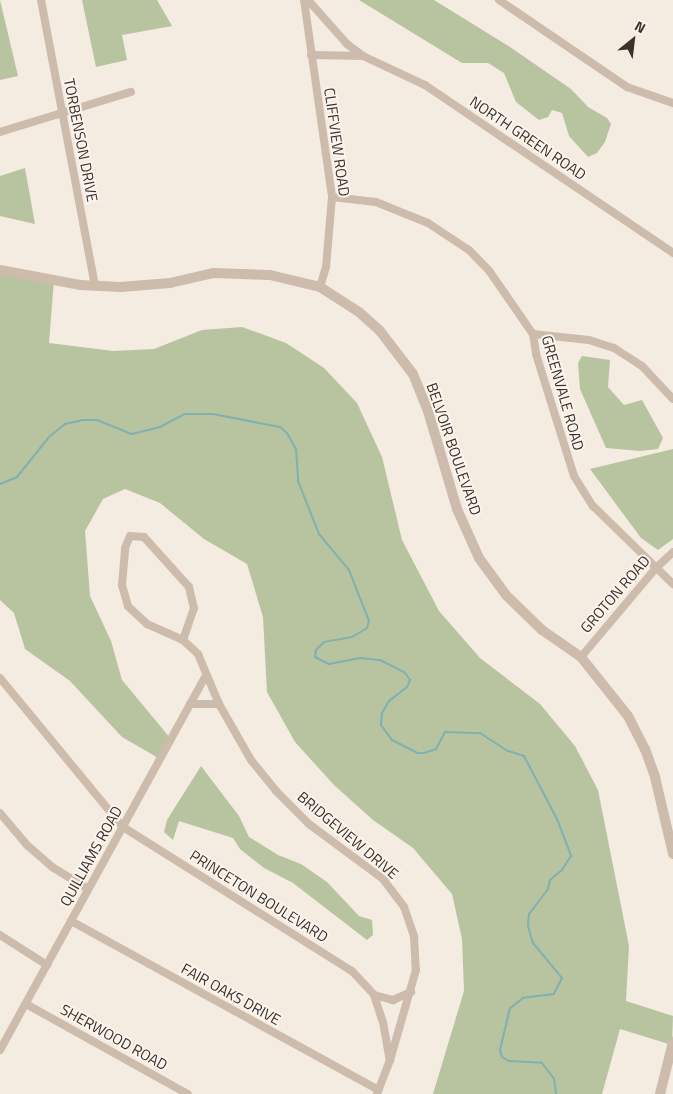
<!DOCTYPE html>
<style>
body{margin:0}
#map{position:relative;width:673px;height:1094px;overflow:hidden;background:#f4ebe1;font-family:"Titillium Web",sans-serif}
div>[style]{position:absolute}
.green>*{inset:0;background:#b8c4a0}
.stream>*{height:2px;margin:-1px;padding:0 1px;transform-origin:1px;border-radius:1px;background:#7fb0b2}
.minor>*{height:8px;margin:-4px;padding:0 4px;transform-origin:4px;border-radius:4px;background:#cdbbac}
.tertiary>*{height:10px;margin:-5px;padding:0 5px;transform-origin:5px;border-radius:5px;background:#cdbbac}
span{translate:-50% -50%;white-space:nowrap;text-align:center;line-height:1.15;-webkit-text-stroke:4px #fbf5ee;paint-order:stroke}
.street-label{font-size:15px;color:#3b302b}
.north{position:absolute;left:608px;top:15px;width:50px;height:50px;-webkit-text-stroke:4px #fbf5ee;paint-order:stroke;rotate:29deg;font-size:14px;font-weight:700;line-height:20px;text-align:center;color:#3b302b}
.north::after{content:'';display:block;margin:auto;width:18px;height:22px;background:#3b302b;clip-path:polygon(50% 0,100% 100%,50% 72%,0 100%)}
</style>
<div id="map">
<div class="green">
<div style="clip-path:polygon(0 0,18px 76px,0 80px)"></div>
<div style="clip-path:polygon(82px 0,157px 0,172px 26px,122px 35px,127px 60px,96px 67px)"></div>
<div style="clip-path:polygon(359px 0,434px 0,510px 47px,571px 89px,588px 107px,607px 118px,611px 124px,605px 142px,597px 153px,588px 157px,569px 136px,562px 113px,552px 110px,548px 117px,539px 120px,516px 102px,504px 73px,488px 63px,462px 63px)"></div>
<div style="clip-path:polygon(25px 168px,35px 224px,0 216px,0 176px)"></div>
<div style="clip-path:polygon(0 270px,54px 280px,49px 343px,113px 351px,154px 349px,202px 330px,242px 327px,286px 343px,324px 368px,357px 403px,382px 457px,402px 540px,439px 611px,480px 658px,540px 704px,575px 746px,598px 790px,629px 946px,626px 1001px,673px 1016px,672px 1045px,620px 1029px,602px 1094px,433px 1094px,464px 991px,462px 939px,452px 894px,413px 848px,373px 820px,334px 785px,295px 742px,267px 692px,263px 617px,247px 564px,204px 539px,160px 503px,125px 489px,103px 499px,85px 531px,90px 596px,111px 641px,122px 680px,171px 739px,160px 759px,122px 737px,70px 681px,25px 649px,14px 613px,0 600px)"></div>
<div style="clip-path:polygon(582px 356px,610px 360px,608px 387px,624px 405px,642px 400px,663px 438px,658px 449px,640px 451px,606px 448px,580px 389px,578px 363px)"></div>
<div style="clip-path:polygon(673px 449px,673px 539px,658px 550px,641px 538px,590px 469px)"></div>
<div style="clip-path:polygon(201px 766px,239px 816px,249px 837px,278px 855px,301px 864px,327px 882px,359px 916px,372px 920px,373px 935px,367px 940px,293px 883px,264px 868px,240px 849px,233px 838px,179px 821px,173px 840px,164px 832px,167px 820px)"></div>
</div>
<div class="stream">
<div style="left:0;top:484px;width:18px;rotate:-22deg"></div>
<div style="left:17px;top:477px;width:51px;rotate:-51.3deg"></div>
<div style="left:49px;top:437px;width:21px;rotate:-39deg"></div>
<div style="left:65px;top:424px;width:17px;rotate:-13deg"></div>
<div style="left:82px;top:420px;width:15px"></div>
<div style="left:97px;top:420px;width:38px;rotate:22deg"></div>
<div style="left:132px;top:434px;width:29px;rotate:-14deg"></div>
<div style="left:160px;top:427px;width:27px;rotate:-28deg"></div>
<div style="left:184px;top:414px;width:29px"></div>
<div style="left:213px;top:414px;width:68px;rotate:11deg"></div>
<div style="left:280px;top:427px;width:9px;rotate:41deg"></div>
<div style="left:287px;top:433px;width:18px;rotate:61deg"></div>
<div style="left:296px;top:449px;width:32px;rotate:86deg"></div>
<div style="left:298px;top:481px;width:57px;rotate:68.4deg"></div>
<div style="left:319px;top:534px;width:47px;rotate:50.2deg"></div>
<div style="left:349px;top:570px;width:55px;rotate:68.6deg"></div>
<div style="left:369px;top:621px;width:7px;rotate:106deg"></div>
<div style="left:367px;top:628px;width:17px;rotate:149deg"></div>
<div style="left:352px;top:637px;width:28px;rotate:170deg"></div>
<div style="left:324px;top:642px;width:11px;rotate:135deg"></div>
<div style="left:316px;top:650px;width:7px;rotate:98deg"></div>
<div style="left:315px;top:657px;width:16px;rotate:27deg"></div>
<div style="left:329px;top:664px;width:32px;rotate:-11deg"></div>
<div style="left:360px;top:658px;width:20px;rotate:6deg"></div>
<div style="left:380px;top:660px;width:28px;rotate:27deg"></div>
<div style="left:405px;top:673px;width:9px;rotate:54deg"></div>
<div style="left:410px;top:680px;width:8px;rotate:113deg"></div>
<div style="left:407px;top:687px;width:23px;rotate:142deg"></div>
<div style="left:389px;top:701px;width:14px;rotate:120deg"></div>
<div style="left:382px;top:713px;width:12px;rotate:95deg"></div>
<div style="left:381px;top:725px;width:19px;rotate:54deg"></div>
<div style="left:392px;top:740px;width:28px;rotate:27deg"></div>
<div style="left:417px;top:753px;width:7px"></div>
<div style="left:424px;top:753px;width:13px;rotate:-18deg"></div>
<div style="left:436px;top:749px;width:19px;rotate:-62deg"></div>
<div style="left:445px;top:732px;width:35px;rotate:2deg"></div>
<div style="left:480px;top:733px;width:33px;rotate:33deg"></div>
<div style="left:508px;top:751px;width:17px;rotate:17deg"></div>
<div style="left:524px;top:756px;width:71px;rotate:62.4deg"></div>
<div style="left:557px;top:819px;width:40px;rotate:69deg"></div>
<div style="left:571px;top:856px;width:17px;rotate:123deg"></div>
<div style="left:562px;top:870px;width:16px;rotate:140deg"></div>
<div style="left:550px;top:880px;width:9px;rotate:103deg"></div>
<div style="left:548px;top:889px;width:31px;rotate:127deg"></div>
<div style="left:529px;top:914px;width:12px;rotate:95deg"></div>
<div style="left:528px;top:926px;width:18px;rotate:74deg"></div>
<div style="left:533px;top:943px;width:45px;rotate:50.4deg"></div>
<div style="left:562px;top:978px;width:18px;rotate:117deg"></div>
<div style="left:554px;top:994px;width:31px;rotate:173deg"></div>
<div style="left:523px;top:998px;width:16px;rotate:142deg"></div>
<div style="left:510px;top:1008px;width:43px;rotate:103.4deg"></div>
<div style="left:500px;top:1050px;width:7px;rotate:74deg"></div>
<div style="left:502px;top:1057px;width:8px;rotate:30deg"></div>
<div style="left:509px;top:1061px;width:33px;rotate:3deg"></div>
<div style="left:542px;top:1063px;width:20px;rotate:53deg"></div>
<div style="left:554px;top:1079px;width:15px;rotate:82deg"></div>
</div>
<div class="minor">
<div style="left:41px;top:0;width:290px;rotate:79.3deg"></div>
<div style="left:304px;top:0;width:199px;rotate:81.9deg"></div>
<div style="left:332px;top:197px;width:70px;rotate:94.9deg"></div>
<div style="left:326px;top:267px;width:21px;rotate:107deg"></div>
<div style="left:308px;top:0;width:59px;rotate:48.4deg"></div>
<div style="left:347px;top:44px;width:20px;rotate:37deg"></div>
<div style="left:363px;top:56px;width:68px;rotate:25.1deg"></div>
<div style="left:425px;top:85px;width:300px;rotate:34.1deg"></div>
<div style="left:499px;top:0;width:155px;rotate:34.2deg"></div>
<div style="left:627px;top:87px;width:49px;rotate:19.2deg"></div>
<div style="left:311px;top:55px;width:52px;rotate:1.1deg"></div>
<div style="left:0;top:132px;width:137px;rotate:-17deg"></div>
<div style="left:332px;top:197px;width:44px;rotate:6.5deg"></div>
<div style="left:376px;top:202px;width:56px;rotate:22deg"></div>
<div style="left:428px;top:223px;width:49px;rotate:33.4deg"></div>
<div style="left:469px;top:250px;width:30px;rotate:46deg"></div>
<div style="left:490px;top:272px;width:75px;rotate:55.3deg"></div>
<div style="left:533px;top:334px;width:20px;rotate:81deg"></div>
<div style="left:536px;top:354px;width:128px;rotate:72.7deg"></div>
<div style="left:574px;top:476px;width:36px;rotate:58deg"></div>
<div style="left:593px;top:506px;width:112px;rotate:44.3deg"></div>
<div style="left:533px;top:334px;width:56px;rotate:6.1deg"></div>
<div style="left:589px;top:340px;width:26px;rotate:18deg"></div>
<div style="left:614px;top:348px;width:33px;rotate:33deg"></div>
<div style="left:642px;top:366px;width:45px;rotate:46.8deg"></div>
<div style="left:183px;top:640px;width:39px;rotate:-156deg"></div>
<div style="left:147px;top:624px;width:26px;rotate:-137deg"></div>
<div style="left:128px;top:606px;width:22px;rotate:-106deg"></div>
<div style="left:122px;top:585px;width:37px;rotate:-85deg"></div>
<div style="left:125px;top:548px;width:13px;rotate:-67deg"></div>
<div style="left:130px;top:536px;width:14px;rotate:4deg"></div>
<div style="left:144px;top:537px;width:67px;rotate:48deg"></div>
<div style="left:189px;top:587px;width:22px;rotate:77deg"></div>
<div style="left:194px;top:608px;width:34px;rotate:109deg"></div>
<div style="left:183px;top:640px;width:21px;rotate:43deg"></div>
<div style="left:198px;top:654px;width:54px;rotate:67.2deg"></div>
<div style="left:219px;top:704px;width:64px;rotate:60.3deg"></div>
<div style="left:251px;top:760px;width:40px;rotate:51deg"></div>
<div style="left:276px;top:791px;width:47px;rotate:45deg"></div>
<div style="left:309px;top:824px;width:92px;rotate:36.6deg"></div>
<div style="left:383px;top:879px;width:35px;rotate:53deg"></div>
<div style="left:404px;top:907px;width:31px;rotate:71deg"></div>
<div style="left:414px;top:936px;width:34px;rotate:87deg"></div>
<div style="left:416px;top:970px;width:94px;rotate:106.1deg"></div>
<div style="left:581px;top:657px;width:116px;rotate:-49.9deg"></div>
<div style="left:656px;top:568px;width:23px;rotate:-43deg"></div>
<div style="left:0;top:678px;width:193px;rotate:50.5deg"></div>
<div style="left:123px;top:827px;width:271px;rotate:32.2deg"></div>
<div style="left:352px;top:971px;width:33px;rotate:47deg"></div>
<div style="left:374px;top:995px;width:28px;rotate:72deg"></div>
<div style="left:383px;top:1022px;width:39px;rotate:80deg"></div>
<div style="left:390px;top:1060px;width:36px;rotate:111deg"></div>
<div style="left:190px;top:704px;width:29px"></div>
<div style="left:0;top:813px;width:42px;rotate:49.8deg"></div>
<div style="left:27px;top:845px;width:33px;rotate:41deg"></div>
<div style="left:52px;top:867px;width:42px;rotate:31.4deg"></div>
<div style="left:71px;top:921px;width:351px;rotate:28.8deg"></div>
<div style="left:0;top:935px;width:56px;rotate:32.6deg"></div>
<div style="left:374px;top:995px;width:20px;rotate:15deg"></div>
<div style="left:393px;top:1000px;width:20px;rotate:-24deg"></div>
<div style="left:26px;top:1004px;width:185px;rotate:29.1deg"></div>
<div style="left:0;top:1050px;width:428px;rotate:-61.2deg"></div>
</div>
<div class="tertiary">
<div style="left:0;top:270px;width:81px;rotate:10.6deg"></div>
<div style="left:80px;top:285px;width:41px;rotate:2.8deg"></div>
<div style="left:121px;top:287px;width:49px;rotate:-4.7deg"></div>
<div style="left:170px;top:283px;width:44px;rotate:-13.1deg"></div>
<div style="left:213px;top:273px;width:57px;rotate:2deg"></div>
<div style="left:270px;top:275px;width:51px;rotate:13.5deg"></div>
<div style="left:320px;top:287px;width:46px;rotate:32.7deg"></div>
<div style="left:359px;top:312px;width:28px;rotate:42deg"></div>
<div style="left:380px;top:331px;width:54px;rotate:52.5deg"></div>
<div style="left:413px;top:374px;width:40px;rotate:68deg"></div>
<div style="left:428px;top:411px;width:102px;rotate:73.5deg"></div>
<div style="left:457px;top:509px;width:54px;rotate:65.8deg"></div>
<div style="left:479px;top:558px;width:46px;rotate:53.9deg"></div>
<div style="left:506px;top:595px;width:50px;rotate:44.2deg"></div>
<div style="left:542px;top:630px;width:47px;rotate:34.7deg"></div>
<div style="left:581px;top:657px;width:75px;rotate:51.5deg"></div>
<div style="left:628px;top:716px;width:37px;rotate:63deg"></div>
<div style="left:645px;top:749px;width:30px;rotate:70deg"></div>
<div style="left:655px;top:777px;width:79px;rotate:76.8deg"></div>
<div style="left:660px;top:1094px;width:54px;rotate:-76deg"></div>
</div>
<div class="street-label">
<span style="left:528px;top:138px;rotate:34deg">NORTH GREEN ROAD</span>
<span style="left:81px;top:140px;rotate:79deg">TORBENSON DRIVE</span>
<span style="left:337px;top:142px;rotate:82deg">CLIFFVIEW ROAD</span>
<span style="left:563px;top:393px;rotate:74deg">GREENVALE ROAD</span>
<span style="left:454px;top:449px;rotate:71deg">BELVOIR BOULEVARD</span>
<span style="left:615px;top:594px;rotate:-49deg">GROTON ROAD</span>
<span style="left:348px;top:835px;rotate:40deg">BRIDGEVIEW DRIVE</span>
<span style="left:91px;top:856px;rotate:-61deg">QUILLIAMS ROAD</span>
<span style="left:259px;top:896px;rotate:32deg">PRINCETON BOULEVARD</span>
<span style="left:231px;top:994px;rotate:29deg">FAIR OAKS DRIVE</span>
<span style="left:114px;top:1037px;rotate:29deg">SHERWOOD ROAD</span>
</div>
<div class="north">N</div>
</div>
